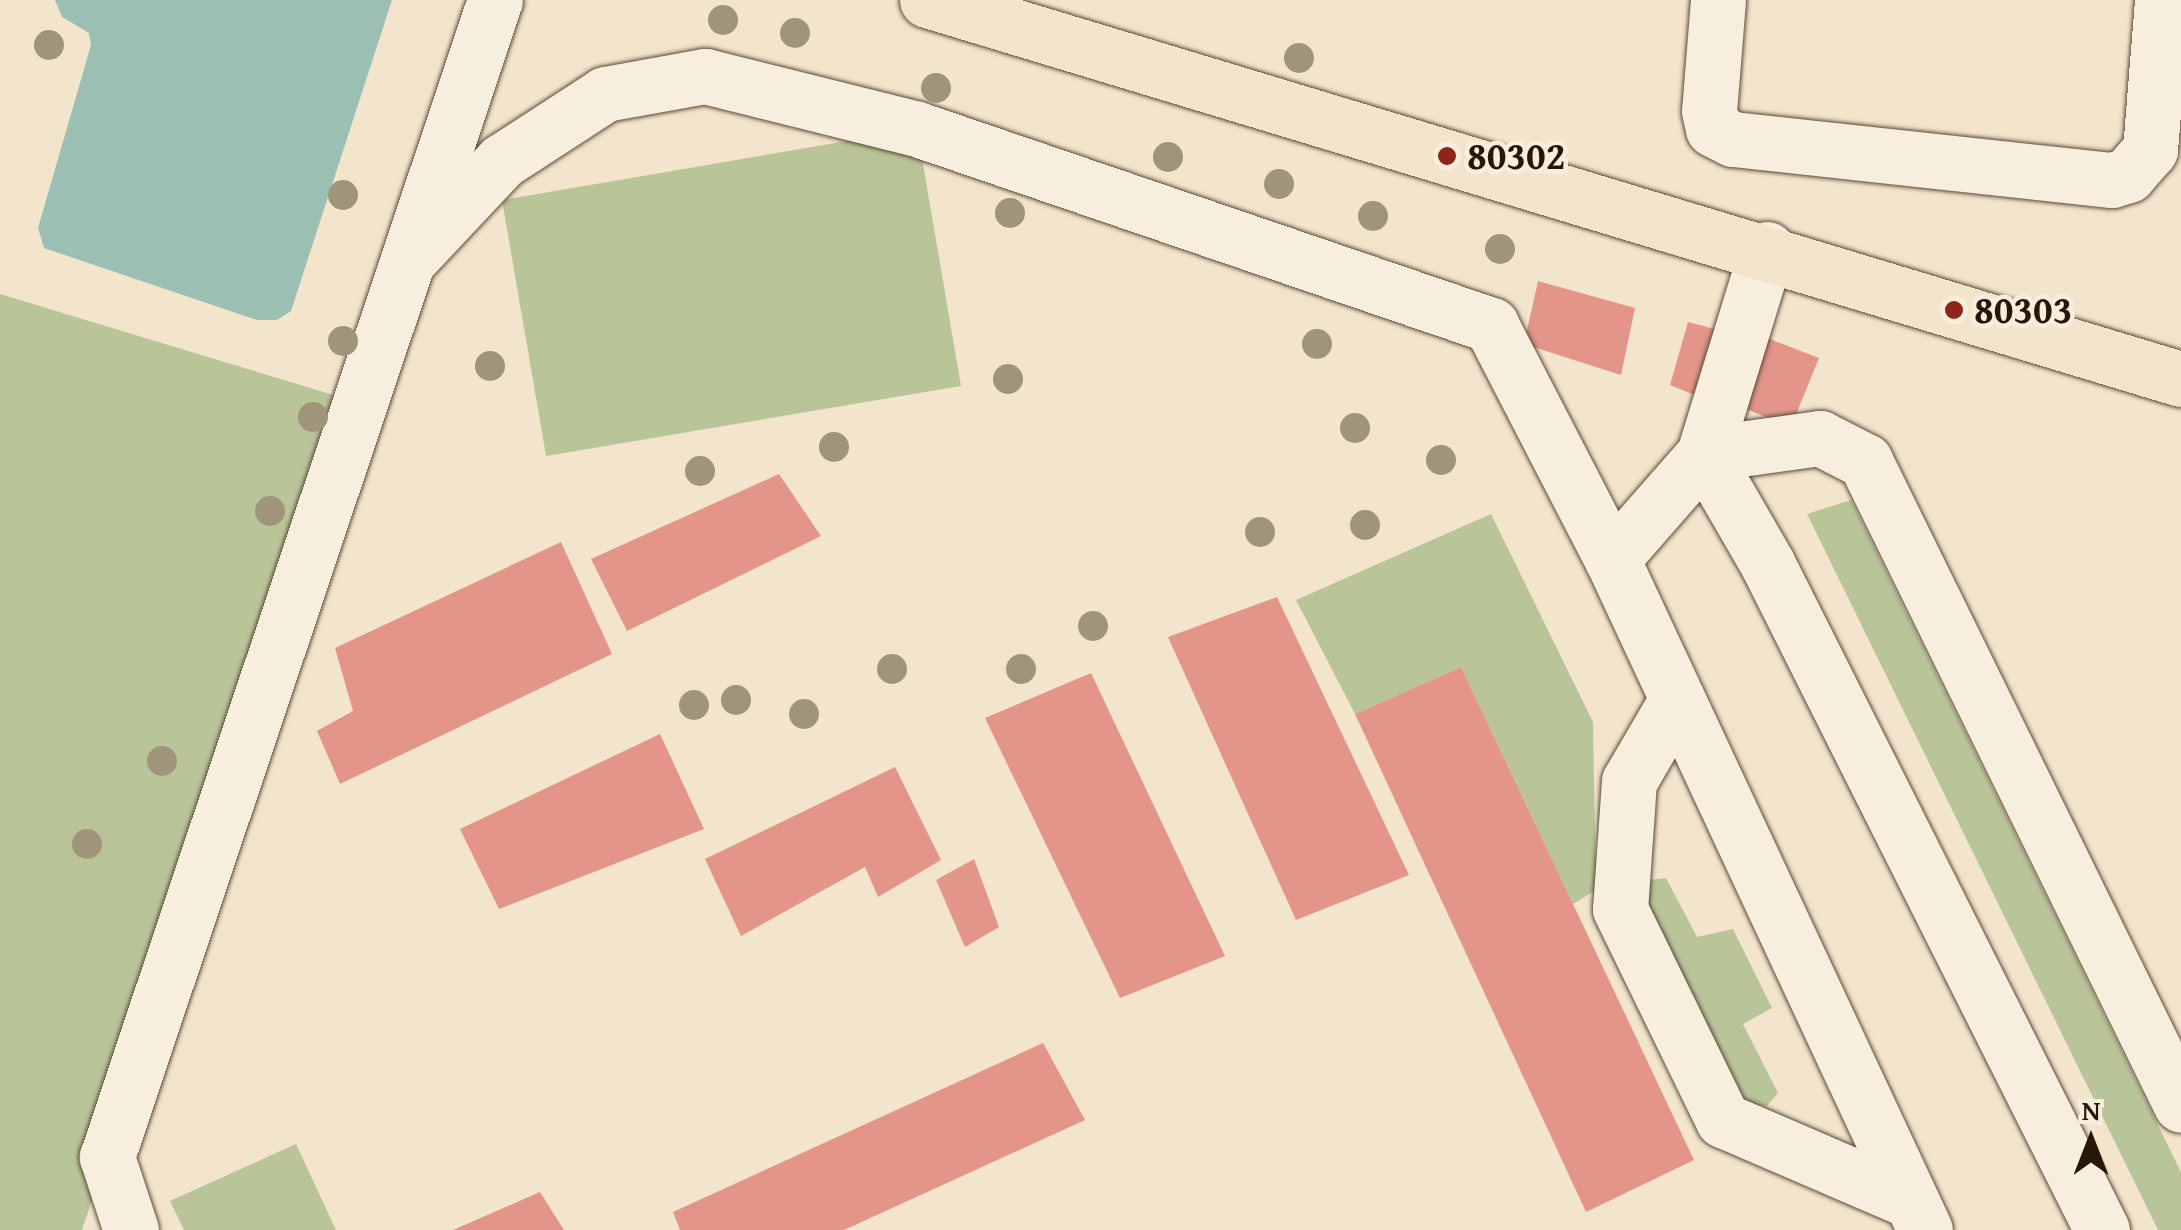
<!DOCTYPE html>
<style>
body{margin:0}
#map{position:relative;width:2181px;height:1230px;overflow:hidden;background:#f3e5cc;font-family:"Gentium Book Plus",serif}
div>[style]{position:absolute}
.green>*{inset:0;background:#b9c599}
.water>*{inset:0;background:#9cbfb3}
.building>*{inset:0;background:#e39589}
.roads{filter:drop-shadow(0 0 2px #5a4a38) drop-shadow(0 0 2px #5a4a38)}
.minor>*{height:55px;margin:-27.5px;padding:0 27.5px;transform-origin:27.5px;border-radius:27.5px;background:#f7eede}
.major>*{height:55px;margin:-27.5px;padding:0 27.5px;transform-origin:27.5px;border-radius:27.5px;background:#f3e5cc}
.trees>*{width:30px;height:30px;margin:-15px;border-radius:50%;background:#9f957b}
.dots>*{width:28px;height:28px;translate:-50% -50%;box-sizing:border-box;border:5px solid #f7eede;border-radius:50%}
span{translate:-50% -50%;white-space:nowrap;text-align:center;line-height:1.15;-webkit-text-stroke:9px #f7eede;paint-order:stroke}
.poi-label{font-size:38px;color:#271706;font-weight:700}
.left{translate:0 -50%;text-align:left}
.north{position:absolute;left:2041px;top:1090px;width:100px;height:100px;-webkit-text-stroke:8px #f7eede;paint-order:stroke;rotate:0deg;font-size:28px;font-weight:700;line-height:40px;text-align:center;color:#271706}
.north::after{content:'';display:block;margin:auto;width:35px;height:45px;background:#271706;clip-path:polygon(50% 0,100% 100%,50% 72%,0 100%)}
</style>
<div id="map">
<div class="green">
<div style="clip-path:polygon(917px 129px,961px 386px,546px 456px,502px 200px)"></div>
<div style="clip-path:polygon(0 294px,360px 403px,82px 1230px,0 1230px)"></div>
<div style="clip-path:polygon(1851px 500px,2181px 1172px,2181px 1230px,2158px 1230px,1807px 514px)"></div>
<div style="clip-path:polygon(1491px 514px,1593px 722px,1596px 890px,1573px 904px,1461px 667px,1355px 714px,1296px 600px)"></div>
<div style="clip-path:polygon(1666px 878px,1697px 937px,1733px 929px,1772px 1008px,1743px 1024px,1778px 1093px,1767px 1106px,1738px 1101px,1644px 901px,1649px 880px)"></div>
<div style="clip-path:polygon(296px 1144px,336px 1230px,184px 1230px,170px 1201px)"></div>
</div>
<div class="water">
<div style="clip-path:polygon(55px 0,392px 0,291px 311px,277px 320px,257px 320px,44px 248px,38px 228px,91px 45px,89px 33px,62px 17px)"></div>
</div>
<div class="building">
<div style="clip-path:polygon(1538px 281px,1635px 308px,1621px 375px,1524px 344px)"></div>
<div style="clip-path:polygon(1688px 322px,1730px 333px,1712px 402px,1670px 385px)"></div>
<div style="clip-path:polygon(1757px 334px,1819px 358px,1791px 427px,1731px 403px)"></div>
<div style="clip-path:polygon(779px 474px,821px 536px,627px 631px,591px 559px)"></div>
<div style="clip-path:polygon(561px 542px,612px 654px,340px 784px,317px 731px,353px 711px,335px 648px)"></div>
<div style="clip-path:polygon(1277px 597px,1409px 875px,1296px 920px,1168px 637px)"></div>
<div style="clip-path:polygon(1461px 667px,1694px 1160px,1586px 1212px,1355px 714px)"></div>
<div style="clip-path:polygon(1091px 673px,1225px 956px,1120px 998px,985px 718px)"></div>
<div style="clip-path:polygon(660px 734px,704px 829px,499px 909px,460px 829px)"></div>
<div style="clip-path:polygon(895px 767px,941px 860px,878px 897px,865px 867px,741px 936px,705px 859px)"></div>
<div style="clip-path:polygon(974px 859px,999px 927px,965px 947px,936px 880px)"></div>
<div style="clip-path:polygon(1043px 1043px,1085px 1120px,844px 1230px,680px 1230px,673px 1212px)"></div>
<div style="clip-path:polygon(540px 1192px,564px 1230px,453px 1230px)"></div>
</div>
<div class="roads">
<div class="minor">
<div style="left:1718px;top:0;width:111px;rotate:94.6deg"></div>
<div style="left:1709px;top:111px;width:18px;rotate:77deg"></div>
<div style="left:1713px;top:129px;width:22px;rotate:27deg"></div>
<div style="left:1733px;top:139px;width:381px;rotate:6.2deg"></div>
<div style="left:2112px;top:180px;width:17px;rotate:-17deg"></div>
<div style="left:2128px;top:175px;width:33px;rotate:-49deg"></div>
<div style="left:2150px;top:150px;width:150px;rotate:-85.4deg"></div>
<div style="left:1767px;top:249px;width:214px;rotate:107.1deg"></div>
<div style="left:1704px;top:454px;width:140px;rotate:131.2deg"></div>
<div style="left:1612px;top:559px;width:740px;rotate:64.99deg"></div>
<div style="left:408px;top:261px;width:137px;rotate:-46.8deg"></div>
<div style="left:502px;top:161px;width:123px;rotate:-33deg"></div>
<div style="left:605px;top:94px;width:102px;rotate:-10.2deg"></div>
<div style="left:705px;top:76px;width:219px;rotate:14deg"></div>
<div style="left:917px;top:129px;width:607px;rotate:18.85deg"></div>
<div style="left:1491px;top:325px;width:263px;rotate:62.7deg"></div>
<div style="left:1704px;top:454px;width:117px;rotate:-7.9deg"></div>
<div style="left:1820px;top:438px;width:51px;rotate:27.1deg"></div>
<div style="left:1865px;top:461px;width:717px;rotate:63.86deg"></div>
<div style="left:1704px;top:454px;width:128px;rotate:60deg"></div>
<div style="left:1768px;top:565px;width:744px;rotate:63.33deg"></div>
<div style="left:1677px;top:699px;width:95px;rotate:120.3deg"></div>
<div style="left:1629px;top:781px;width:128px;rotate:94deg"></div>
<div style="left:1620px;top:909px;width:235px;rotate:64deg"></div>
<div style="left:1723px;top:1120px;width:205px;rotate:23.3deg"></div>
<div style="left:131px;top:1230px;width:77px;rotate:-108.2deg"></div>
<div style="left:107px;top:1157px;width:1220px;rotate:-71.46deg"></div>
</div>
<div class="major">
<div style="left:927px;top:0;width:1310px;rotate:16.82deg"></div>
</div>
</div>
<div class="trees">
<div style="left:723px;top:20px"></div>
<div style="left:795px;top:33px"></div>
<div style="left:49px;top:45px"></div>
<div style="left:1299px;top:58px"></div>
<div style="left:936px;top:88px"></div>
<div style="left:1168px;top:157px"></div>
<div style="left:1279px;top:184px"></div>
<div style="left:343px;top:195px"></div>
<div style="left:1010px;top:213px"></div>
<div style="left:1373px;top:216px"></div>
<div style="left:1500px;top:249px"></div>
<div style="left:343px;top:341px"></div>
<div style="left:1317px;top:344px"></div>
<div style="left:490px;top:366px"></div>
<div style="left:1008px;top:379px"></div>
<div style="left:313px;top:417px"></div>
<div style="left:1355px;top:428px"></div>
<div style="left:834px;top:447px"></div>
<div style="left:1441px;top:460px"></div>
<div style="left:700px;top:471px"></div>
<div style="left:270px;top:511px"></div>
<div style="left:1365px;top:525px"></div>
<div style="left:1260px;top:532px"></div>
<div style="left:1093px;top:626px"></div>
<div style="left:892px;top:669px"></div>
<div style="left:1021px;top:669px"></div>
<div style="left:736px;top:700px"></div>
<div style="left:694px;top:705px"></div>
<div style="left:804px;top:714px"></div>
<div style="left:162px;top:761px"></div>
<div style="left:87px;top:844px"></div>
</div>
<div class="dots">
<div style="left:1447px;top:156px;background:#8f2418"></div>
<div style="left:1954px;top:310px;background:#8f2418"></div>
</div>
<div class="poi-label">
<span class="left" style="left:1467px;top:156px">80302</span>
<span class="left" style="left:1974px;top:310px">80303</span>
</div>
<div class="north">N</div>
</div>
